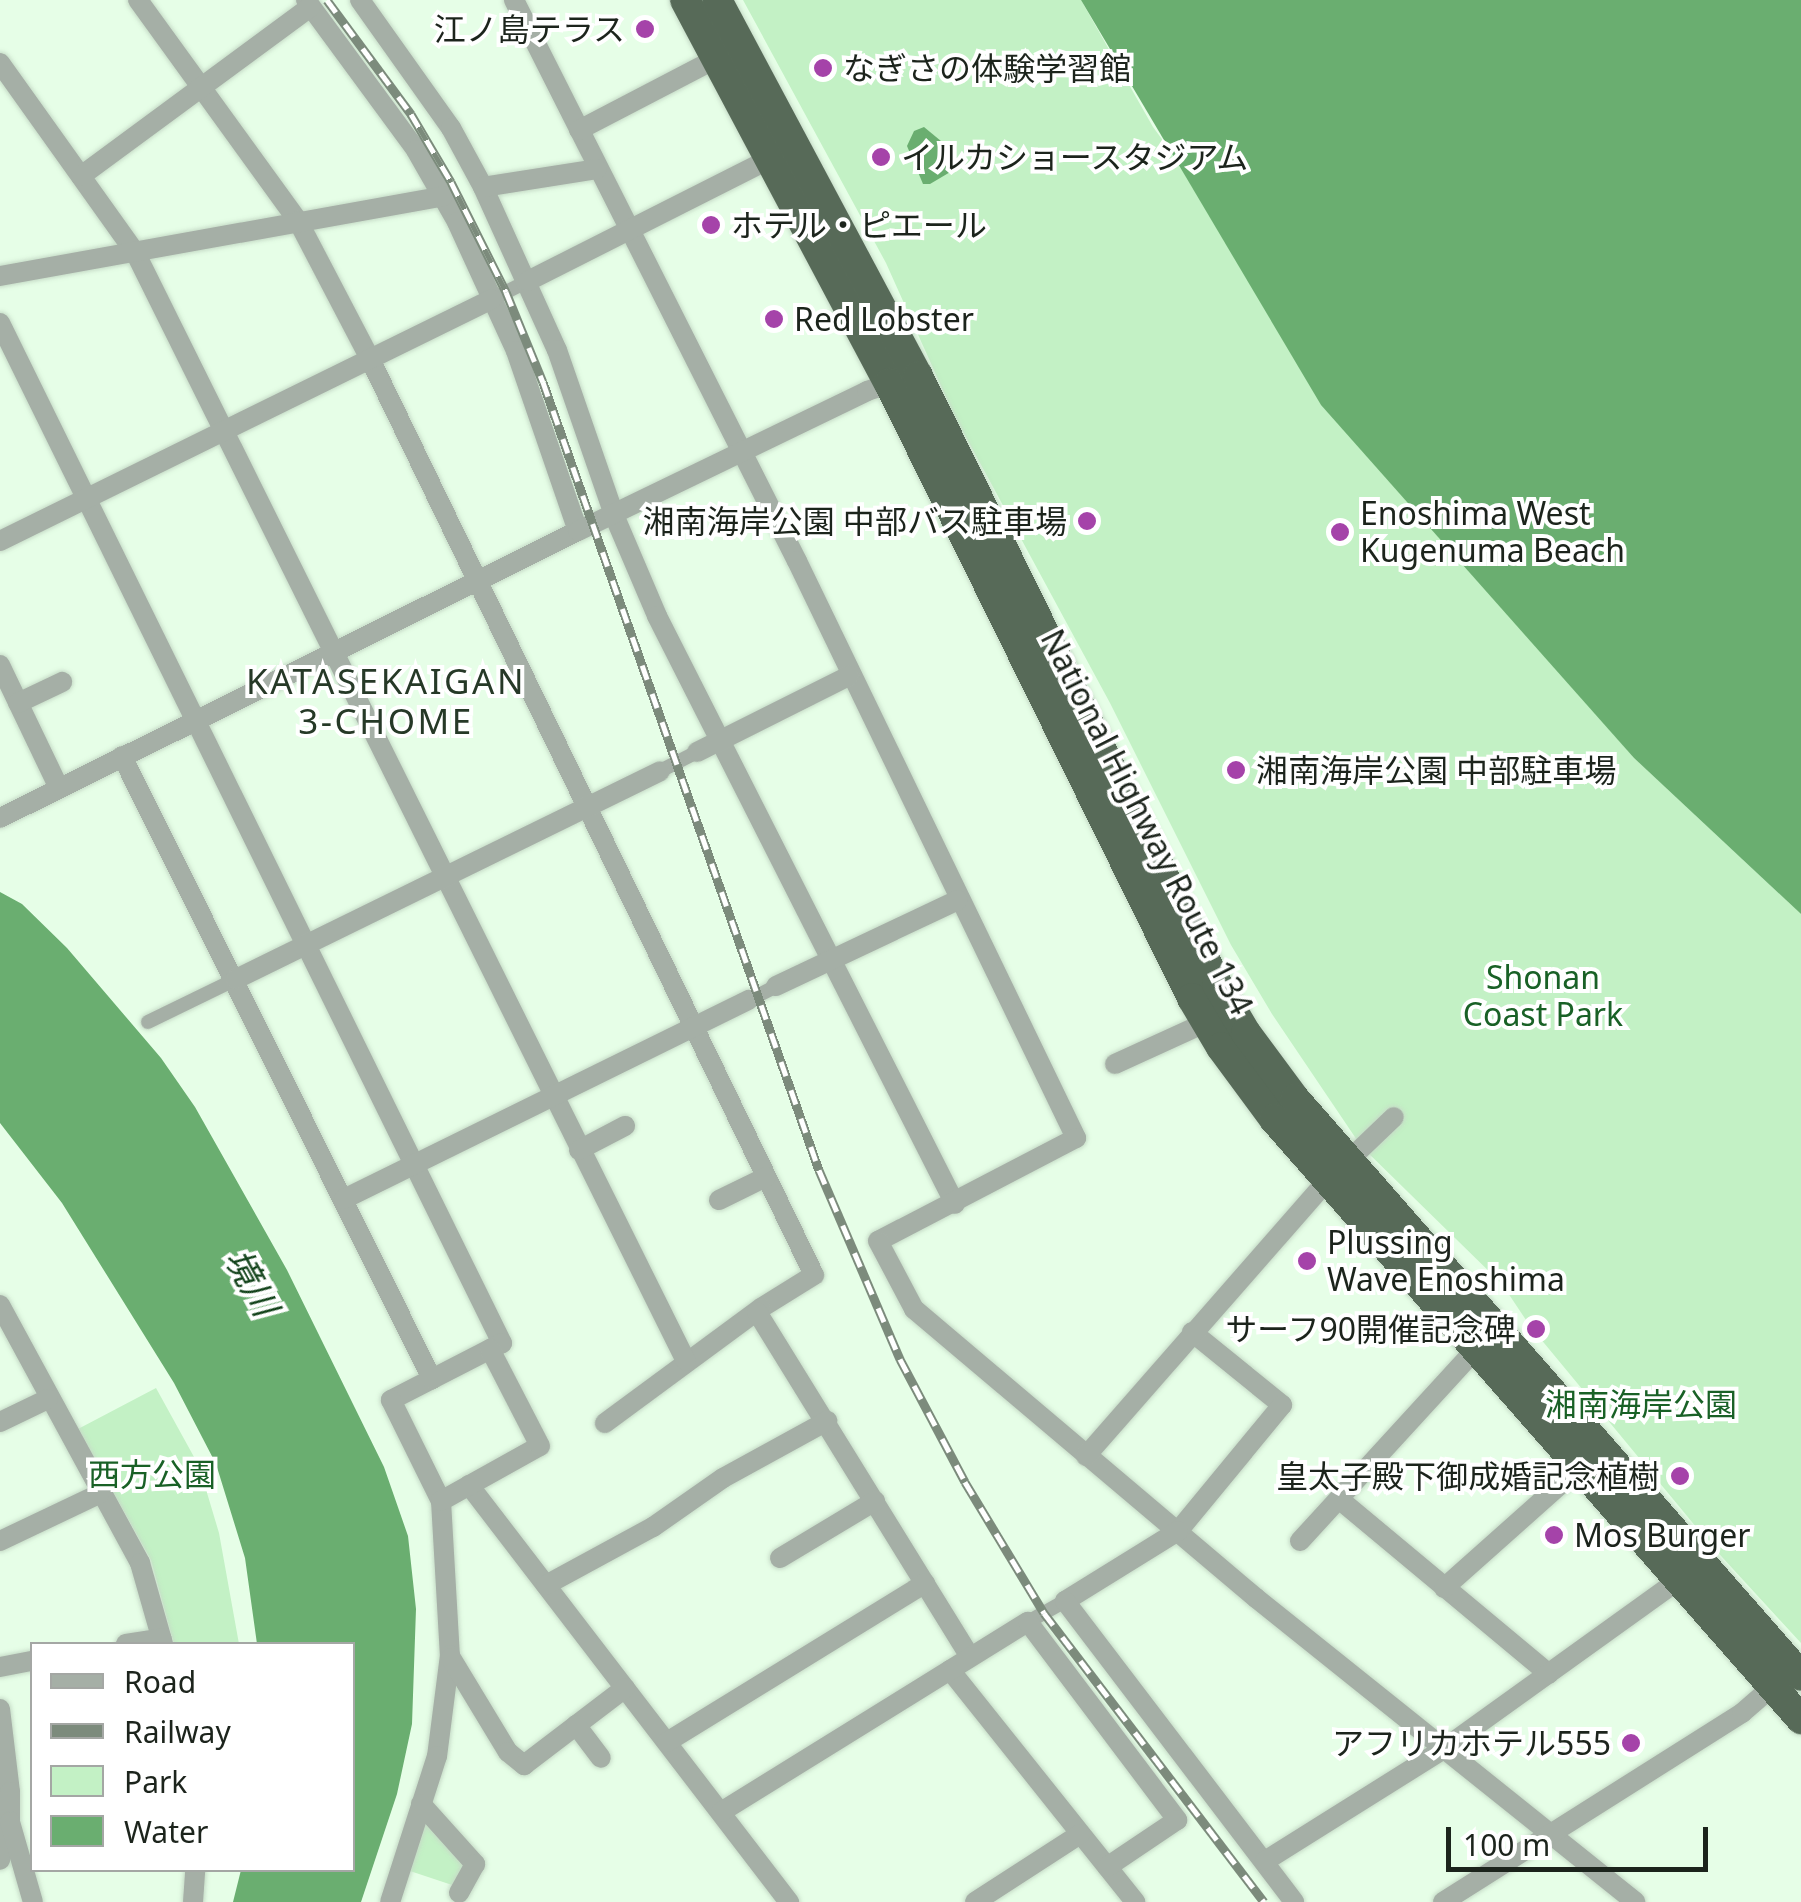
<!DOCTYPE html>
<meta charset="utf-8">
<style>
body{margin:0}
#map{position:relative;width:1801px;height:1902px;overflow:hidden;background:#e6fee7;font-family:"Noto Sans","Noto Sans JP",sans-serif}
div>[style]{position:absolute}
.green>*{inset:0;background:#c3f1c5}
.water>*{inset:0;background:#6aae70}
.roads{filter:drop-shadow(0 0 2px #c6dbc7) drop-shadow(0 0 2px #c6dbc7)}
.pedestrian>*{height:14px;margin:-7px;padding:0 7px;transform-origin:7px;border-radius:7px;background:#a5afa6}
.minor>*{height:20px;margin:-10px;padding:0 10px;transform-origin:10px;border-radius:10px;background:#a5afa6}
.trunk>*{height:30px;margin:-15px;padding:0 15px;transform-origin:15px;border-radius:15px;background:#576a58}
.rail>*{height:9px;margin-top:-4.5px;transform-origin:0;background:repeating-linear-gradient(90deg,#fff 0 15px,#7c8b7c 0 30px);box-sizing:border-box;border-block:2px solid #7c8b7c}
.dots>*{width:28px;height:28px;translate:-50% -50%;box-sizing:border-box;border:5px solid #fff;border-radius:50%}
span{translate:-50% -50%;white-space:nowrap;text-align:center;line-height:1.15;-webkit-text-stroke:8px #fff;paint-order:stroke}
.poi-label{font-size:32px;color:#1c241c}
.right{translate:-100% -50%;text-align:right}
.left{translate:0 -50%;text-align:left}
.street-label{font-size:32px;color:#1c241c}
.park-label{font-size:32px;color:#196126}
.neighbourhood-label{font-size:35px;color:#263927;letter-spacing:2.5px}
.water-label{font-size:35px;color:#104118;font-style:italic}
.legend{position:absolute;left:30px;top:1642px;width:325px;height:230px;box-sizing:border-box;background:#fff;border:2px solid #a4a7a4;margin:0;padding:12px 18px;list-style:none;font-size:30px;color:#1c241c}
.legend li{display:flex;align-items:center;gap:20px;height:50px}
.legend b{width:50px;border:2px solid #a4a7a4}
.scale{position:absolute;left:1446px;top:1827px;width:262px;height:45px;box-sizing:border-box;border:5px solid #1c241c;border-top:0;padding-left:12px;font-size:30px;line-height:35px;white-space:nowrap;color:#1c241c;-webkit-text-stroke:8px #fff;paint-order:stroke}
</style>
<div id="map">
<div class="green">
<div style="clip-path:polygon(743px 0,1081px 0,1153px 127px,1533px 641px,1634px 758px,1801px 914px,1801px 1643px,1711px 1545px,1530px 1326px,1502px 1284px,1361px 1146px,1272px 1014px,1231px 945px,1110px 703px,954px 415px,886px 263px)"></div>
<div style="clip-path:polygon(156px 1388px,199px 1466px,219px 1533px,239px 1644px,174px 1644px,151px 1560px,78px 1429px)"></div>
<div style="clip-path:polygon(422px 1813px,467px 1863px,458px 1887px,404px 1869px)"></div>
</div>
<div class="water">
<div style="clip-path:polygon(1081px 0,1801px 0,1801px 914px,1634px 758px,1321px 405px)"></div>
<div style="clip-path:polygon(924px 127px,947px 146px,957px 168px,930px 184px,923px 184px,907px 146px,914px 131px)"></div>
<div style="clip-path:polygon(0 892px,22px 904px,67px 948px,161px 1058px,195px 1107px,287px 1270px,384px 1467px,408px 1536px,416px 1609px,412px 1724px,397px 1794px,361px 1902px,233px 1902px,241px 1870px,352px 1870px,352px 1644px,257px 1644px,245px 1558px,216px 1464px,174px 1383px,62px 1203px,0 1123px)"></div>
</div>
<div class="roads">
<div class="pedestrian">
<div style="left:492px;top:299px;width:40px;rotate:-26.6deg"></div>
<div style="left:660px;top:771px;width:42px;rotate:-27.2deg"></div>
<div style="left:749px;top:1000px;width:30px;rotate:-27deg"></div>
<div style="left:148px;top:1022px;width:98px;rotate:-26deg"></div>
<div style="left:1028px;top:1622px;width:43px;rotate:-29.6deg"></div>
</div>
<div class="minor">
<div style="left:138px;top:0;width:273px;rotate:54.1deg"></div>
<div style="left:298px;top:221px;width:156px;rotate:62.4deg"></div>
<div style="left:370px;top:359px;width:1018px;rotate:64.14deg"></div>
<div style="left:814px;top:1275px;width:62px;rotate:148.1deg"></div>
<div style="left:761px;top:1308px;width:194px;rotate:143.6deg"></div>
<div style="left:306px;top:0;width:186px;rotate:53.7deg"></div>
<div style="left:416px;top:150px;width:83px;rotate:60.3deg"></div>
<div style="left:457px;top:222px;width:142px;rotate:65.4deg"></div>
<div style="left:516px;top:351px;width:190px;rotate:71deg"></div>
<div style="left:360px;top:0;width:157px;rotate:54.6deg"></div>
<div style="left:451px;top:128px;width:67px;rotate:61.5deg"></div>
<div style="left:483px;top:187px;width:179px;rotate:65.6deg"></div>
<div style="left:557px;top:350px;width:175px;rotate:70.9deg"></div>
<div style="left:614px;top:515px;width:110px;rotate:66.9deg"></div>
<div style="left:657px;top:616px;width:659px;rotate:63.12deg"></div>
<div style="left:514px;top:0;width:628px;rotate:63.23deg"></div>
<div style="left:797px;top:561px;width:641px;rotate:64.19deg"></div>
<div style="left:1076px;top:1138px;width:223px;rotate:152.5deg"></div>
<div style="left:878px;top:1241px;width:77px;rotate:62.1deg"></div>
<div style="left:914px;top:1309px;width:448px;rotate:40.2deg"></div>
<div style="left:1256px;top:1598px;width:486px;rotate:38.7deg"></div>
<div style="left:0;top:63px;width:232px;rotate:54.5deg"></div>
<div style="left:135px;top:252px;width:1238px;rotate:63.58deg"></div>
<div style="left:579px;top:130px;width:167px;rotate:-27.5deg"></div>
<div style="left:81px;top:176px;width:285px;rotate:-36.4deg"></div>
<div style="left:483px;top:187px;width:115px;rotate:-9deg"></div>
<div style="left:0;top:276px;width:450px;rotate:-10.2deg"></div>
<div style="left:528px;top:281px;width:270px;rotate:-26.8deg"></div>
<div style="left:0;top:323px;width:1137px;rotate:63.8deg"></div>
<div style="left:502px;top:1343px;width:125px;rotate:152.8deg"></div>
<div style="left:391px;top:1400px;width:113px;rotate:63.7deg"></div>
<div style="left:441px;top:1501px;width:154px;rotate:86.7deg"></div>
<div style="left:450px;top:1655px;width:102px;rotate:97.3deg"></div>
<div style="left:437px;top:1756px;width:153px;rotate:107.8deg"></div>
<div style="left:0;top:541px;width:548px;rotate:-26.19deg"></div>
<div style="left:0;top:665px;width:136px;rotate:64.4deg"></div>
<div style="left:18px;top:703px;width:49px;rotate:-25.5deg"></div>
<div style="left:697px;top:752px;width:170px;rotate:-26.6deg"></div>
<div style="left:122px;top:756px;width:696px;rotate:63.55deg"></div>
<div style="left:0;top:818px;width:645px;rotate:-26.41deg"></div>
<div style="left:578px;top:531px;width:321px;rotate:-25.8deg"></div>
<div style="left:867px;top:391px;width:32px;rotate:-18deg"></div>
<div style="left:236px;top:979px;width:472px;rotate:-26.1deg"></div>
<div style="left:776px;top:986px;width:201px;rotate:-25.3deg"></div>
<div style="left:1115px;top:1064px;width:101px;rotate:-24.5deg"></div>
<div style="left:579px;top:1150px;width:52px;rotate:-27.6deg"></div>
<div style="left:344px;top:1199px;width:451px;rotate:-26.2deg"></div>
<div style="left:719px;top:1200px;width:52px;rotate:-26.1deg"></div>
<div style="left:0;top:1305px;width:294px;rotate:61.5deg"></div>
<div style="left:140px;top:1563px;width:84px;rotate:74.1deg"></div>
<div style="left:757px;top:1312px;width:405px;rotate:58.3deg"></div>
<div style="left:1192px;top:1332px;width:116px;rotate:39deg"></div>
<div style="left:1282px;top:1405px;width:163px;rotate:129.5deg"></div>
<div style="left:1178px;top:1531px;width:133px;rotate:148.2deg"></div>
<div style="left:1065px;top:1601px;width:378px;rotate:52.7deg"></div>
<div style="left:0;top:1422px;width:53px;rotate:-25.6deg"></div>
<div style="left:1086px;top:1456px;width:367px;rotate:-48.8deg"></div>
<div style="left:1328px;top:1180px;width:91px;rotate:-43.7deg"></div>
<div style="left:469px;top:1485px;width:526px;rotate:52.5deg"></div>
<div style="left:1339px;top:1499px;width:273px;rotate:39.8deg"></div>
<div style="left:441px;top:1501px;width:113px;rotate:-29.1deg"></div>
<div style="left:540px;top:1446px;width:109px;rotate:-117.3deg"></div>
<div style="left:0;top:1541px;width:110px;rotate:-25.4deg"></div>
<div style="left:1300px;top:1541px;width:260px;rotate:-47.5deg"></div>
<div style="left:780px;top:1558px;width:111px;rotate:-31deg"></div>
<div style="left:546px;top:1585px;width:122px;rotate:-28.5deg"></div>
<div style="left:653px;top:1527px;width:85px;rotate:-35deg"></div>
<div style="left:723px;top:1478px;width:119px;rotate:-28.7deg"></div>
<div style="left:1444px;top:1588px;width:182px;rotate:-41.7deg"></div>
<div style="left:126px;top:1644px;width:36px;rotate:-9deg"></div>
<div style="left:451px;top:1658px;width:110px;rotate:58.8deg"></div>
<div style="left:508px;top:1752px;width:21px;rotate:39deg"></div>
<div style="left:524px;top:1765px;width:127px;rotate:-37.3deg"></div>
<div style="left:0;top:1667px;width:33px;rotate:-11deg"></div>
<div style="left:950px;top:1670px;width:297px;rotate:51.4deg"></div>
<div style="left:0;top:1709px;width:84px;rotate:83.1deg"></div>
<div style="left:10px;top:1792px;width:29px;rotate:90deg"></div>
<div style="left:10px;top:1821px;width:40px;rotate:104.4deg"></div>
<div style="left:576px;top:1725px;width:41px;rotate:52.9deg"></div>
<div style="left:667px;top:1742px;width:303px;rotate:-31.6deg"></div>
<div style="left:421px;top:1804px;width:81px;rotate:48deg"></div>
<div style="left:475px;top:1864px;width:33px;rotate:119deg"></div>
<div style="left:721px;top:1812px;width:361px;rotate:-31.8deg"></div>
<div style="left:1028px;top:1622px;width:248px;rotate:53deg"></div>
<div style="left:1177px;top:1820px;width:84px;rotate:146.1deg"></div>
<div style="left:10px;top:1822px;width:83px;rotate:74deg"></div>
<div style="left:1265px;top:1861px;width:209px;rotate:-32.1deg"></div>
<div style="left:1442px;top:1750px;width:292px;rotate:-35.7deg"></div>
<div style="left:193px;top:1902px;width:32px;rotate:-86deg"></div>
<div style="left:975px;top:1902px;width:125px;rotate:-32.9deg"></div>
<div style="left:1443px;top:1902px;width:354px;rotate:-32.3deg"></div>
<div style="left:1742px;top:1713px;width:49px;rotate:-40.9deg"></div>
</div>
<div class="trunk">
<div style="left:685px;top:0;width:434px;rotate:62deg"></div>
<div style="left:889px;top:383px;width:686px;rotate:63.77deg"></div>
<div style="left:1192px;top:998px;width:57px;rotate:59.4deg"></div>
<div style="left:1221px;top:1047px;width:89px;rotate:53.6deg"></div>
<div style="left:1274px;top:1119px;width:799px;rotate:48.71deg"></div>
<div style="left:717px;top:0;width:426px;rotate:61.9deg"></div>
<div style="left:918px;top:376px;width:678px;rotate:63.81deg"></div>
<div style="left:1217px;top:984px;width:57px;rotate:59.4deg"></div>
<div style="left:1246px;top:1033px;width:82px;rotate:53.4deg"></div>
<div style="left:1295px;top:1099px;width:767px;rotate:48.75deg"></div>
</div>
</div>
<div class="rail">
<div style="left:327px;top:0;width:142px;rotate:53.6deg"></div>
<div style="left:411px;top:114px;width:79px;rotate:59.5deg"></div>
<div style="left:451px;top:182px;width:123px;rotate:63.4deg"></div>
<div style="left:506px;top:292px;width:97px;rotate:67.7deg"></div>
<div style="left:543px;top:382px;width:835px;rotate:70.7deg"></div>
<div style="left:819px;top:1170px;width:206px;rotate:66.8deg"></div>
<div style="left:900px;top:1359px;width:139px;rotate:62.1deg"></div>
<div style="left:965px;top:1482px;width:153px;rotate:58.9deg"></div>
<div style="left:1044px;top:1613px;width:363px;rotate:52.7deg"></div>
</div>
<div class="dots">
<div style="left:645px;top:29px;background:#a543a9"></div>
<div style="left:823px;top:68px;background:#a543a9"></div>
<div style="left:881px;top:157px;background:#a543a9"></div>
<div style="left:711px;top:225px;background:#a543a9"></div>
<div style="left:774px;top:319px;background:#a543a9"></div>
<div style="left:1087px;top:521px;background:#a543a9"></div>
<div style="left:1340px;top:532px;background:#a543a9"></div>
<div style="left:1236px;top:770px;background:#a543a9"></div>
<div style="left:1307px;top:1261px;background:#a543a9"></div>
<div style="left:1536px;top:1329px;background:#a543a9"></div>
<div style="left:1680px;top:1476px;background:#a543a9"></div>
<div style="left:1554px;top:1535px;background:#a543a9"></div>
<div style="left:1631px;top:1743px;background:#a543a9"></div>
</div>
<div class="poi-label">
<span class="right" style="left:625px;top:29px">江ノ島テラス</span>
<span class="left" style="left:843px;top:68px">なぎさの体験学習館</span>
<span class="left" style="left:901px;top:157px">イルカショースタジアム</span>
<span class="left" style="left:731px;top:225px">ホテル・ピエール</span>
<span class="left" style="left:794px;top:319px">Red Lobster</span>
<span class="left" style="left:1360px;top:532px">Enoshima West<br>Kugenuma Beach</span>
<span class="right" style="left:1067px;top:521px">湘南海岸公園 中部バス駐車場</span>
<span class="left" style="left:1256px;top:770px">湘南海岸公園 中部駐車場</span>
<span class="left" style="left:1327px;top:1261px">Plussing<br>Wave Enoshima</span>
<span class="right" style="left:1516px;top:1329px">サーフ90開催記念碑</span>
<span class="right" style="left:1660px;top:1476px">皇太子殿下御成婚記念植樹</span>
<span class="left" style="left:1574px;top:1535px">Mos Burger</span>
<span class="right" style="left:1611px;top:1743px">アフリカホテル555</span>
</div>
<div class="street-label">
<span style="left:1147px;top:822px;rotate:63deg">National Highway Route 134</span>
</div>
<div class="park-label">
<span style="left:1543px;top:996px">Shonan<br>Coast Park</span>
<span style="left:1641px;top:1404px">湘南海岸公園</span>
<span style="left:152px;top:1474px">西方公園</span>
</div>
<div class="neighbourhood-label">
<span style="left:386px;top:701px">KATASEKAIGAN<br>3-CHOME</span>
</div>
<div class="water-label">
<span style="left:252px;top:1282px;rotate:61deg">境川</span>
</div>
<ul class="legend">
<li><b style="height:12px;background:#a5afa6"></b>Road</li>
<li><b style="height:12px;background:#7c8b7c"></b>Railway</li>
<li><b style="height:28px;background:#c3f1c5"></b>Park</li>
<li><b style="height:28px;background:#6aae70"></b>Water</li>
</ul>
<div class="scale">100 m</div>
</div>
